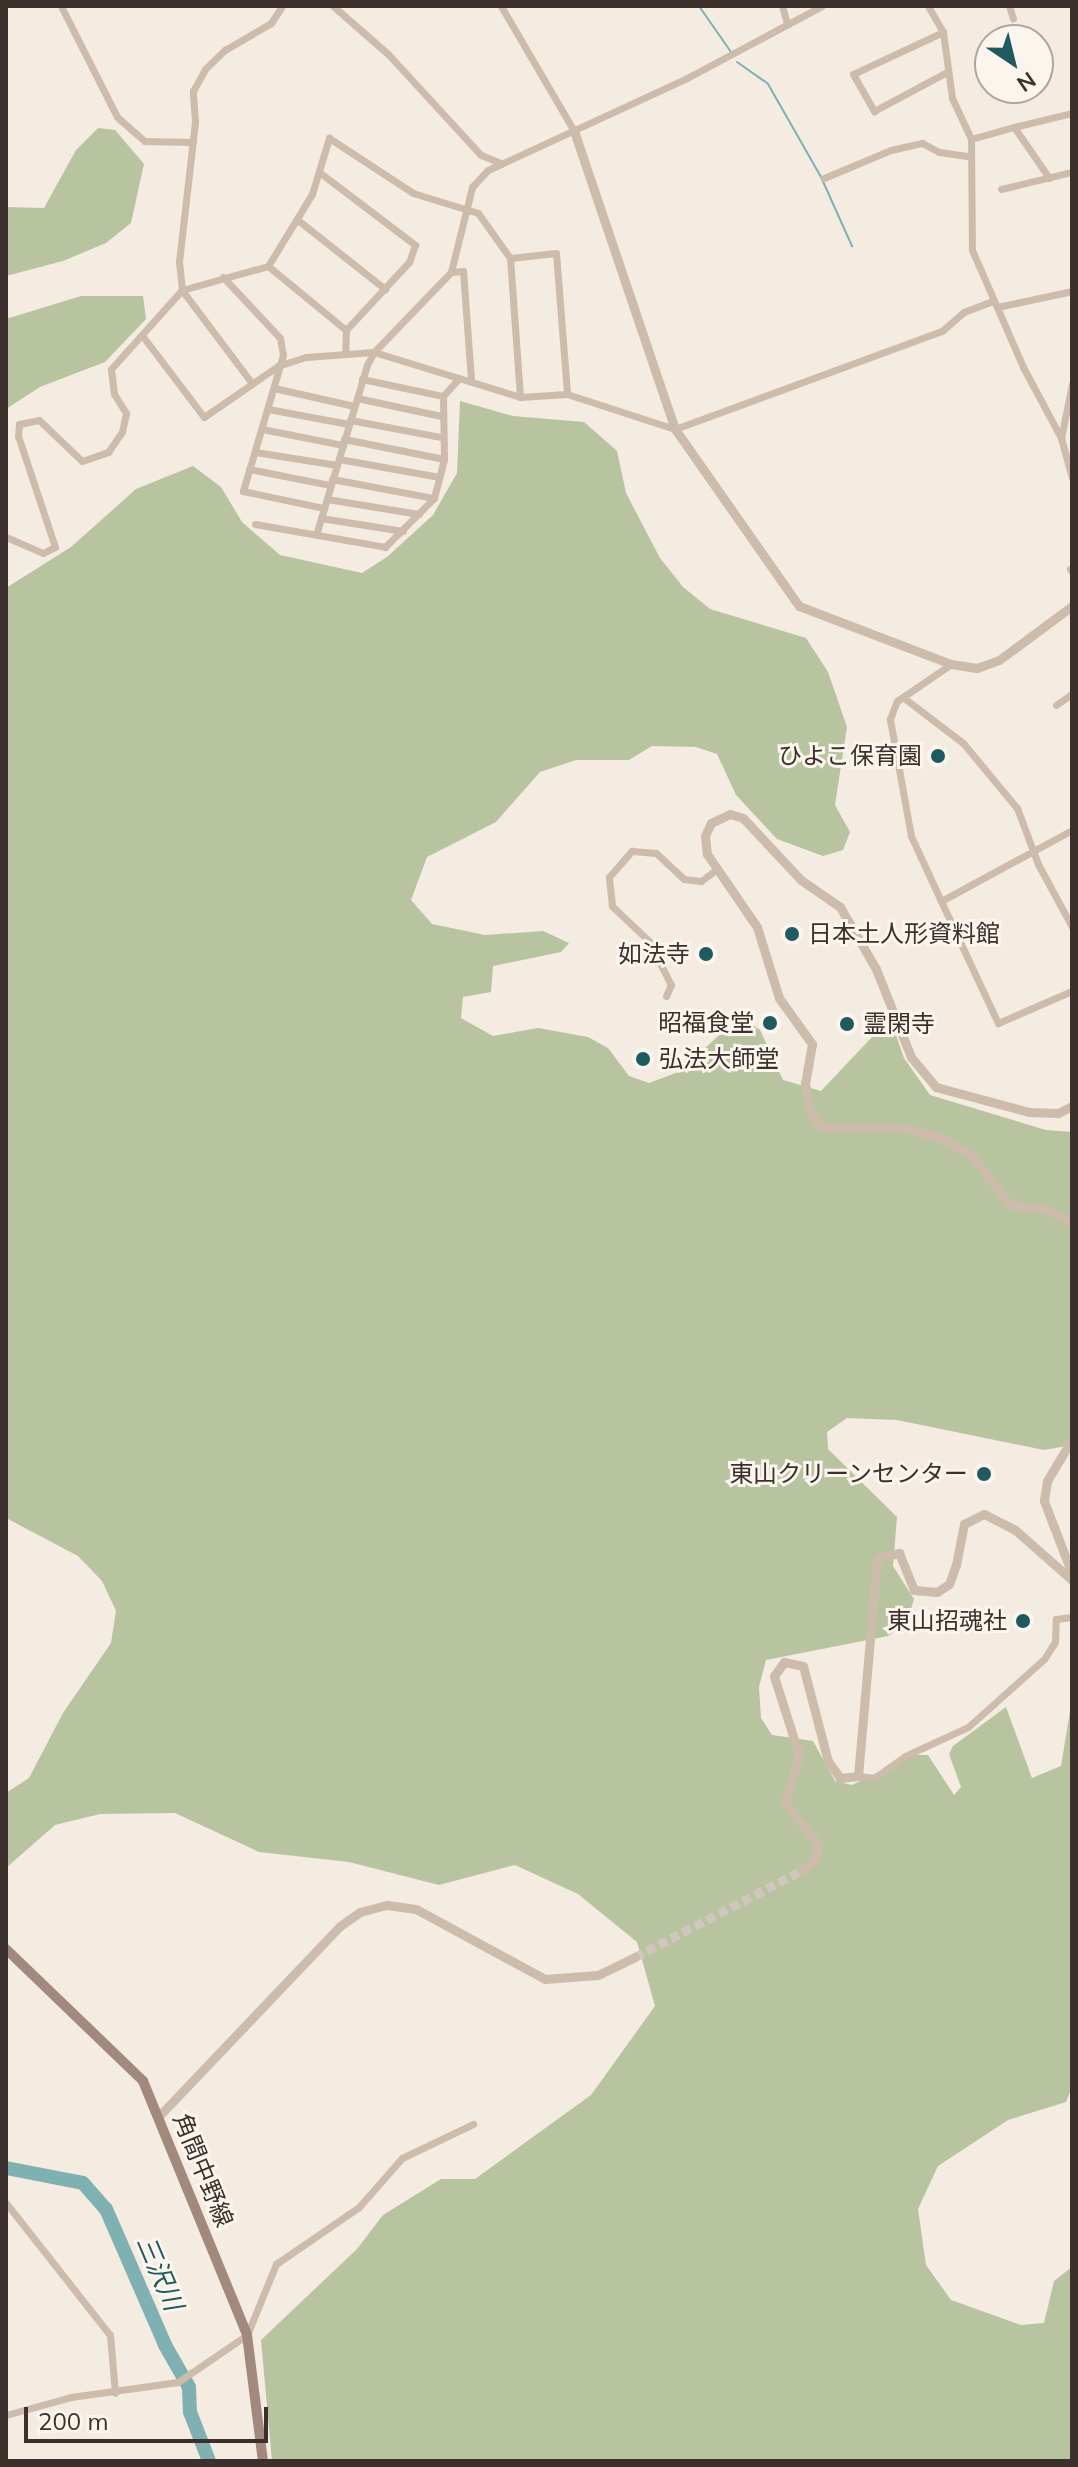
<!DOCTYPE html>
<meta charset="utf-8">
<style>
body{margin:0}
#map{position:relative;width:1078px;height:2467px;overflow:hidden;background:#f4ebe1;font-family:Mulish,"Noto Sans JP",sans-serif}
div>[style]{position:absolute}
.green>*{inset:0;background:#b8c4a0}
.stream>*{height:2px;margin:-1px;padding:0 1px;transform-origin:1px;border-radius:1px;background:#7fb0b2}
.river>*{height:14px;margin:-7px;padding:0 7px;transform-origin:7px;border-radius:7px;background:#7fb0b2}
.tertiary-tunnel>*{height:9px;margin-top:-4.5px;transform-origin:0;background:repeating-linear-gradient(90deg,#cfc6bd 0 9px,transparent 0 13.5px)}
.minor>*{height:7px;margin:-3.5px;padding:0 3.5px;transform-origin:3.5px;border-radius:3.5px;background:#cdbbac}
.tertiary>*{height:9px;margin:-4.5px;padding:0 4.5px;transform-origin:4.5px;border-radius:4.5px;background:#cdbbac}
.secondary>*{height:10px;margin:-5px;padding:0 5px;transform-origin:5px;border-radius:5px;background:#a18a7d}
.dots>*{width:22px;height:22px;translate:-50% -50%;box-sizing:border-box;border:4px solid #fbf5ee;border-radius:50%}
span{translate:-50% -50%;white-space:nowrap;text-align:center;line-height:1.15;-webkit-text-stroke:6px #fbf5ee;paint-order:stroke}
.poi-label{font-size:24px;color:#3b302b}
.right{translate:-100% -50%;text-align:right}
.left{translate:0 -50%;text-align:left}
.street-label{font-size:24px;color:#3b302b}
.water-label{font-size:26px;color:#1f5a5e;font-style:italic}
.frame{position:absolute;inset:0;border:8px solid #3b302b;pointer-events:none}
.north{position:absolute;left:974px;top:24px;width:80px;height:80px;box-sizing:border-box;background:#fbf5ee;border:2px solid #aea6a0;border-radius:50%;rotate:145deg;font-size:22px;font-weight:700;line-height:32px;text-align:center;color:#3b302b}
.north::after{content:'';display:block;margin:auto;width:28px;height:36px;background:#1f5a5e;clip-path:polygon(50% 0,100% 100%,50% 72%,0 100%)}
.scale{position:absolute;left:24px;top:2407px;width:244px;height:36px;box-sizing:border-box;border:4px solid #3b302b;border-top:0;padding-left:10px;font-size:24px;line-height:28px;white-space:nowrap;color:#3b302b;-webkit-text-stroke:6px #fbf5ee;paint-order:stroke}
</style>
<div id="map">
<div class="green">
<div style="clip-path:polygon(98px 128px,115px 130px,144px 164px,131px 223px,106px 243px,63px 261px,6px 276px,6px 207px,44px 208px,76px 150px)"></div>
<div style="clip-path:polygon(81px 296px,143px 296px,146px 319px,105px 362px,40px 387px,6px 409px,6px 319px)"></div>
<div style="clip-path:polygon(460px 401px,513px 416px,584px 422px,617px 451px,626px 493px,660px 558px,683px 587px,710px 609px,806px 638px,828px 672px,847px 727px,835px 805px,850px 832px,843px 850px,823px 856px,777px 839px,736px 795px,717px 754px,696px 747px,652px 746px,629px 760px,576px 760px,540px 772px,496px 822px,427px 857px,411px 900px,432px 924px,485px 935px,543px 931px,569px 943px,561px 952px,493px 966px,491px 992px,463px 997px,461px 1018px,493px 1036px,538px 1028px,588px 1037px,608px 1048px,629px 1076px,649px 1083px,681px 1071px,718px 1036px,747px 1021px,760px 1030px,783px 1080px,821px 1091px,890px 1018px,904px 1058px,930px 1095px,1046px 1130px,1072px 1132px,1072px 1445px,1044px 1450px,897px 1420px,847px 1418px,827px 1432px,828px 1449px,897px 1517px,893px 1566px,914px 1599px,907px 1623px,888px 1636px,766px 1660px,759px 1687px,761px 1718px,772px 1735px,813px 1741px,835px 1781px,852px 1785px,913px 1755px,928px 1755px,954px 1795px,961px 1787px,949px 1754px,953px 1746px,1006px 1707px,1032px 1778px,1061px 1766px,1072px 1699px,1072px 2087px,1066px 2102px,1008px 2120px,938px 2166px,918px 2209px,926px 2265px,951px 2300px,1021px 2325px,1044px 2323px,1054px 2281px,1072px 2267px,1072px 2461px,272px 2461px,261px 2340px,357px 2249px,383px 2215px,441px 2179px,475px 2179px,591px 2095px,655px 2006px,637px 1942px,578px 1894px,515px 1865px,439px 1885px,349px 1862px,259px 1852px,175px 1813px,100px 1814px,55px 1825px,6px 1868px,6px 1793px,29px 1778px,63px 1713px,111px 1643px,116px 1611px,102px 1581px,78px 1556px,6px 1518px,6px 588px,71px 547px,136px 489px,193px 466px,221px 487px,242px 522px,280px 555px,362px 573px,387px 557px,433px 515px,457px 473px)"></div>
</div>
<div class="stream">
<div style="left:699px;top:6px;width:56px;rotate:55.2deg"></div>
<div style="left:737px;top:62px;width:38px;rotate:35deg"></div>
<div style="left:768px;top:84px;width:107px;rotate:60.3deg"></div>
<div style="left:821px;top:177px;width:76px;rotate:65.8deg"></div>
</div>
<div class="river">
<div style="left:6px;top:2168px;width:78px;rotate:11deg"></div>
<div style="left:83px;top:2183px;width:35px;rotate:49deg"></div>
<div style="left:106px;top:2209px;width:148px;rotate:66.5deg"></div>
<div style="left:165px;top:2345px;width:48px;rotate:60.3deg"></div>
<div style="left:189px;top:2387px;width:25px;rotate:88deg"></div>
<div style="left:190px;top:2412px;width:53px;rotate:68.8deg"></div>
</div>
<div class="tertiary-tunnel">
<div style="left:635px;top:1957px;width:189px;rotate:-27.4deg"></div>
</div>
<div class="minor">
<div style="left:61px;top:6px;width:124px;rotate:63.2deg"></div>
<div style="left:117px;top:117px;width:37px;rotate:41deg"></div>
<div style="left:145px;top:141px;width:48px;rotate:1.2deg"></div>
<div style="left:333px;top:6px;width:73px;rotate:41.1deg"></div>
<div style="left:388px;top:54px;width:137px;rotate:47.4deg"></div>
<div style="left:481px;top:155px;width:22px;rotate:22deg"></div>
<div style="left:501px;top:6px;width:145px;rotate:59.7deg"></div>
<div style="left:782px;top:6px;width:19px;rotate:74deg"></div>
<div style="left:928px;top:6px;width:30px;rotate:60deg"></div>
<div style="left:943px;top:32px;width:67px;rotate:82.2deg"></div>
<div style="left:952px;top:98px;width:45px;rotate:65.1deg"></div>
<div style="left:971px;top:139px;width:111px;rotate:89.5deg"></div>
<div style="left:972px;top:250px;width:128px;rotate:66.4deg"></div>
<div style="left:1023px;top:367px;width:81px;rotate:61.8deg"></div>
<div style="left:1061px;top:438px;width:41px;rotate:74.6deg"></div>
<div style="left:1009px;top:6px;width:13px;rotate:72deg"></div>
<div style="left:943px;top:32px;width:99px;rotate:155deg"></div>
<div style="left:853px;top:74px;width:43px;rotate:60.4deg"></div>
<div style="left:874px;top:111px;width:83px;rotate:-28.1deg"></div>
<div style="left:1014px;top:127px;width:60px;rotate:-13.6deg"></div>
<div style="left:971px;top:139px;width:45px;rotate:-15.6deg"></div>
<div style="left:1014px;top:127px;width:62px;rotate:55.5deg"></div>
<div style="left:319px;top:172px;width:121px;rotate:37.2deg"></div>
<div style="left:415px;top:245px;width:18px;rotate:109deg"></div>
<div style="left:409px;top:262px;width:93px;rotate:132.8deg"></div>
<div style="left:346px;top:330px;width:23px;rotate:92deg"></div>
<div style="left:824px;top:178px;width:73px;rotate:-22.7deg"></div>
<div style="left:891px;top:150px;width:32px;rotate:-13deg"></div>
<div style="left:922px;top:143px;width:19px;rotate:28deg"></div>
<div style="left:939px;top:152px;width:30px;rotate:8deg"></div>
<div style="left:1001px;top:189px;width:73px;rotate:-13.5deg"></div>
<div style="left:299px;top:221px;width:110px;rotate:38.3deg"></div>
<div style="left:268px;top:266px;width:101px;rotate:39.4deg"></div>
<div style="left:451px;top:272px;width:12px;rotate:-5deg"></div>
<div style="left:463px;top:271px;width:109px;rotate:85.8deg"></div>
<div style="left:223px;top:277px;width:83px;rotate:46.9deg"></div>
<div style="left:280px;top:338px;width:17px;rotate:80deg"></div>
<div style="left:283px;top:355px;width:142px;rotate:106.4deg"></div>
<div style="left:243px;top:491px;width:83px;rotate:11.9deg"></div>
<div style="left:997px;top:307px;width:77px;rotate:-12deg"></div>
<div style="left:144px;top:338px;width:99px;rotate:52.8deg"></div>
<div style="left:204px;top:417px;width:90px;rotate:-34.6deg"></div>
<div style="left:278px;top:366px;width:29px;rotate:-18deg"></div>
<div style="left:306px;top:357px;width:68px;rotate:-4.2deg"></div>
<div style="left:374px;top:352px;width:153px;rotate:17.1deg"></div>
<div style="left:520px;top:397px;width:47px;rotate:-3.7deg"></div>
<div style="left:567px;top:394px;width:114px;rotate:18deg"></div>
<div style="left:675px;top:429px;width:284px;rotate:-20.2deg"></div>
<div style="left:942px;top:331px;width:29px;rotate:-41deg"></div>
<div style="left:964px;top:312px;width:31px;rotate:-21deg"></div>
<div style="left:362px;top:379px;width:83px;rotate:11.9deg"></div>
<div style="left:251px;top:382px;width:115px;rotate:-126.9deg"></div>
<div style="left:182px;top:290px;width:28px;rotate:-96deg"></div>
<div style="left:179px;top:262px;width:141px;rotate:-83.5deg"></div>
<div style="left:195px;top:122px;width:31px;rotate:-94deg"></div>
<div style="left:193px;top:91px;width:25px;rotate:-61deg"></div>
<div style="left:205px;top:69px;width:28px;rotate:-44deg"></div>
<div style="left:225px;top:50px;width:53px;rotate:-30.4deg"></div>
<div style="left:271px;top:23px;width:20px;rotate:-57deg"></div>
<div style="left:274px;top:388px;width:82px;rotate:12.7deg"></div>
<div style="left:520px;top:397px;width:139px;rotate:-94.1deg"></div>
<div style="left:510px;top:258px;width:46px;rotate:-6.2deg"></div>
<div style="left:556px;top:253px;width:141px;rotate:85.5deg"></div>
<div style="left:357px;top:398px;width:86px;rotate:12.1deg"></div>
<div style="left:268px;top:409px;width:82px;rotate:10.5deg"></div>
<div style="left:350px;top:420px;width:93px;rotate:10.6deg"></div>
<div style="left:262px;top:429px;width:83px;rotate:11.2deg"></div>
<div style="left:1061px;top:438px;width:55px;rotate:-78.5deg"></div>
<div style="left:344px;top:439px;width:102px;rotate:11.3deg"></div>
<div style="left:255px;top:452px;width:83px;rotate:9deg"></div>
<div style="left:339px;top:459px;width:102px;rotate:10.2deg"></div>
<div style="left:249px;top:469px;width:83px;rotate:11.2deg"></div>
<div style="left:332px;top:479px;width:104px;rotate:10.6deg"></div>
<div style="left:327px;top:499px;width:93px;rotate:9.3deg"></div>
<div style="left:321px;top:518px;width:83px;rotate:9deg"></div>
<div style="left:255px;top:524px;width:132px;rotate:10deg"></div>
<div style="left:385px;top:547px;width:69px;rotate:-45deg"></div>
<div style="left:434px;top:498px;width:40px;rotate:-75.6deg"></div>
<div style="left:444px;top:459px;width:63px;rotate:-90.9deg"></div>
<div style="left:443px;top:396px;width:24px;rotate:-48deg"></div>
<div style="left:316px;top:535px;width:177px;rotate:-73.3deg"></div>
<div style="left:367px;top:365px;width:15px;rotate:-62deg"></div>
<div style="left:374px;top:352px;width:111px;rotate:-46.1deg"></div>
<div style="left:451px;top:272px;width:88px;rotate:-76.1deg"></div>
<div style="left:472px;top:187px;width:23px;rotate:-47deg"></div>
<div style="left:488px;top:170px;width:219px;rotate:-24.8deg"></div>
<div style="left:687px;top:78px;width:153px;rotate:-28.1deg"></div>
<div style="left:6px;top:537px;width:40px;rotate:23.4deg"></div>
<div style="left:43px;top:553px;width:13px;rotate:-27deg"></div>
<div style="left:55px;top:547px;width:117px;rotate:-108.4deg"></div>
<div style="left:18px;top:436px;width:12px;rotate:-85deg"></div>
<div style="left:19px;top:424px;width:20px;rotate:-11deg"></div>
<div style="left:39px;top:420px;width:59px;rotate:43.6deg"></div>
<div style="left:82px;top:461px;width:28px;rotate:-19deg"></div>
<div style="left:108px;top:452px;width:24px;rotate:-55deg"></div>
<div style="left:122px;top:432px;width:19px;rotate:-78deg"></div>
<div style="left:126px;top:413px;width:22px;rotate:-122deg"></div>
<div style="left:114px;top:394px;width:25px;rotate:-97deg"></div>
<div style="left:111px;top:369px;width:106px;rotate:-48.1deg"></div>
<div style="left:182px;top:290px;width:89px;rotate:-15.6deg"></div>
<div style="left:268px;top:266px;width:84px;rotate:-58.6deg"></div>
<div style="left:312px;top:194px;width:59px;rotate:-73.1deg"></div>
<div style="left:329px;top:138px;width:100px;rotate:33.2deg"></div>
<div style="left:413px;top:193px;width:68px;rotate:17.1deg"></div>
<div style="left:478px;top:213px;width:55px;rotate:54.6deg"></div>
<div style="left:1070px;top:569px;width:4px;rotate:56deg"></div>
<div style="left:904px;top:698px;width:74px;rotate:37.3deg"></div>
<div style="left:963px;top:743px;width:85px;rotate:50.3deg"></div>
<div style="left:1017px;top:808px;width:60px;rotate:69.4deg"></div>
<div style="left:1038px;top:864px;width:72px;rotate:61.6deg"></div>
<div style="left:1056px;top:705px;width:19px;rotate:-35deg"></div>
<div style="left:1072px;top:830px;width:149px;rotate:151.5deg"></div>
<div style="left:941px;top:901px;width:135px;rotate:65deg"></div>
<div style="left:998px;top:1023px;width:81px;rotate:-23.4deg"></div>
<div style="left:941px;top:901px;width:72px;rotate:-114.8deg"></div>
<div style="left:911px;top:836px;width:119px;rotate:-100.2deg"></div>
<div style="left:890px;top:719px;width:19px;rotate:-69deg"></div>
<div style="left:897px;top:701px;width:65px;rotate:-34.4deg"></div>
<div style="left:666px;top:996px;width:12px;rotate:-66deg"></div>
<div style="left:671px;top:985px;width:49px;rotate:-116.6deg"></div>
<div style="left:649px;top:941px;width:51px;rotate:-136.6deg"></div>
<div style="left:612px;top:906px;width:29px;rotate:-96deg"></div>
<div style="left:609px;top:877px;width:35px;rotate:-49deg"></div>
<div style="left:632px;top:851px;width:24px;rotate:5deg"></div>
<div style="left:656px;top:853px;width:38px;rotate:43deg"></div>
<div style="left:684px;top:879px;width:17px;rotate:7deg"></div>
<div style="left:701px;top:881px;width:20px;rotate:-37deg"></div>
<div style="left:858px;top:1776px;width:16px;rotate:7deg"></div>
<div style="left:874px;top:1778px;width:38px;rotate:-35deg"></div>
<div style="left:905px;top:1756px;width:69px;rotate:-24.7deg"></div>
<div style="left:968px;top:1727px;width:102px;rotate:-41.8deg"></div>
<div style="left:1044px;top:1659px;width:20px;rotate:-57deg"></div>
<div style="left:1055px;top:1642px;width:23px;rotate:-88deg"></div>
<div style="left:1056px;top:1619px;width:16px;rotate:-7deg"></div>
<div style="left:6px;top:2203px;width:168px;rotate:51.8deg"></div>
<div style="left:110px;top:2335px;width:58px;rotate:85.1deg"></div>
<div style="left:6px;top:2415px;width:67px;rotate:-15.5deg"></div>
<div style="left:71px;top:2397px;width:108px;rotate:-8deg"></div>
<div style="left:178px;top:2382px;width:83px;rotate:-34.3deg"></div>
<div style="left:247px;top:2335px;width:77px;rotate:-67.8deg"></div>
<div style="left:276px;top:2264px;width:101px;rotate:-34.5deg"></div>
<div style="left:359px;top:2207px;width:65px;rotate:-48.7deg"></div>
<div style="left:402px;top:2158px;width:79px;rotate:-25.6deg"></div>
</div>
<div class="tertiary">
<div style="left:574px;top:131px;width:315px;rotate:71.3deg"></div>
<div style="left:675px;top:429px;width:216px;rotate:55deg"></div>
<div style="left:799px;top:606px;width:163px;rotate:20.9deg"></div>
<div style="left:951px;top:664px;width:26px;rotate:9deg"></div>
<div style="left:977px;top:668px;width:23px;rotate:-20deg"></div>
<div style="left:999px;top:660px;width:91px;rotate:-36.5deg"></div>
<div style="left:1072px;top:1106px;width:16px;rotate:153deg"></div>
<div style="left:1058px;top:1113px;width:29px;rotate:-178deg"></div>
<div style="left:1029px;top:1112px;width:96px;rotate:-165deg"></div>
<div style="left:936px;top:1087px;width:39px;rotate:-130deg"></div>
<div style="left:911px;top:1057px;width:95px;rotate:-111.7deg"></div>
<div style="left:876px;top:969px;width:72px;rotate:-120.1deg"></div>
<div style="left:840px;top:907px;width:47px;rotate:-145.3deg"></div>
<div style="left:801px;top:880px;width:85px;rotate:-133.1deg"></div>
<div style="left:743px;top:818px;width:14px;rotate:-163deg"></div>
<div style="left:730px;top:814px;width:21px;rotate:155deg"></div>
<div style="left:711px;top:823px;width:14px;rotate:115deg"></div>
<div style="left:705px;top:836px;width:18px;rotate:84deg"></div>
<div style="left:707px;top:854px;width:88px;rotate:55.6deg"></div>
<div style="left:757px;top:927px;width:74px;rotate:72.8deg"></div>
<div style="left:779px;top:998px;width:57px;rotate:54.3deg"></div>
<div style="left:812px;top:1044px;width:40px;rotate:100deg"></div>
<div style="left:805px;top:1083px;width:28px;rotate:80deg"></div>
<div style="left:810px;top:1111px;width:19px;rotate:55deg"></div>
<div style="left:821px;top:1127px;width:85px;rotate:0.7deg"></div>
<div style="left:906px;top:1128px;width:41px;rotate:17.1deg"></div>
<div style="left:945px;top:1140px;width:30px;rotate:30deg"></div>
<div style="left:971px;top:1155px;width:63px;rotate:52deg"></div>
<div style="left:1010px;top:1205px;width:40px;rotate:7.1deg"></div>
<div style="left:1050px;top:1210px;width:26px;rotate:31deg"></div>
<div style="left:1072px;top:1439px;width:49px;rotate:120.8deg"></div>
<div style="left:1047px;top:1481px;width:20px;rotate:99deg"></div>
<div style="left:1044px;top:1501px;width:78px;rotate:69deg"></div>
<div style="left:803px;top:1870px;width:16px;rotate:-40deg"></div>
<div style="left:815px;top:1860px;width:16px;rotate:-79deg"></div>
<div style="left:818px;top:1844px;width:53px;rotate:-128.8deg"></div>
<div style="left:785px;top:1803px;width:50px;rotate:-73.7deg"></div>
<div style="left:799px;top:1755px;width:83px;rotate:-107.6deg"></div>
<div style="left:774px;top:1676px;width:17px;rotate:-54deg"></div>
<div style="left:784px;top:1662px;width:19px;rotate:12deg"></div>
<div style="left:803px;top:1666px;width:98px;rotate:75.3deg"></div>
<div style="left:828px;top:1761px;width:21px;rotate:55deg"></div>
<div style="left:840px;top:1778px;width:18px;rotate:-6deg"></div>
<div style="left:858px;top:1776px;width:219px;rotate:-85deg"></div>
<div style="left:877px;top:1558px;width:23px;rotate:-13deg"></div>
<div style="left:899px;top:1553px;width:40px;rotate:68deg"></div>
<div style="left:914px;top:1590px;width:23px;rotate:5deg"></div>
<div style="left:937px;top:1592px;width:14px;rotate:-34deg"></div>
<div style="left:949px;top:1584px;width:20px;rotate:-70deg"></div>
<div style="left:956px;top:1565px;width:42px;rotate:-79deg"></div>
<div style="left:964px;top:1524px;width:22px;rotate:-27deg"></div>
<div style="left:984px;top:1514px;width:34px;rotate:27deg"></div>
<div style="left:1014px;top:1529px;width:77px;rotate:41.3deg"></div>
<div style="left:160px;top:2115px;width:261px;rotate:-46.4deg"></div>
<div style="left:340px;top:1926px;width:24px;rotate:-35deg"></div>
<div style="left:360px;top:1912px;width:28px;rotate:-15deg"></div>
<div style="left:387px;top:1905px;width:29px;rotate:8deg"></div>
<div style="left:416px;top:1909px;width:147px;rotate:28.5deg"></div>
<div style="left:545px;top:1979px;width:53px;rotate:-4.3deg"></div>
<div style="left:598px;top:1975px;width:41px;rotate:-25.9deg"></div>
</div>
<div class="secondary">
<div style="left:6px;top:1949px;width:190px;rotate:43.9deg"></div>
<div style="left:143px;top:2081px;width:274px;rotate:67.7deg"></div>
<div style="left:247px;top:2335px;width:127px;rotate:82.8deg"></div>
</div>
<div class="dots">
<div style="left:938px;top:756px;background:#1f5a5e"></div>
<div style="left:792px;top:934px;background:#1f5a5e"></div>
<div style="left:706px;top:954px;background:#1f5a5e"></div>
<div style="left:770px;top:1023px;background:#1f5a5e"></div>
<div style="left:847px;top:1024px;background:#1f5a5e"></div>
<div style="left:643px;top:1059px;background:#1f5a5e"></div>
<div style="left:984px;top:1474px;background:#1f5a5e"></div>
<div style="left:1023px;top:1621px;background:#1f5a5e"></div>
</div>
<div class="poi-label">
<span class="right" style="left:922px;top:756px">ひよこ保育園</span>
<span class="left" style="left:808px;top:934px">日本土人形資料館</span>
<span class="right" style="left:690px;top:954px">如法寺</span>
<span class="right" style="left:754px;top:1023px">昭福食堂</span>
<span class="left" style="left:863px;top:1024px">霊閑寺</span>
<span class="left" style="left:659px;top:1059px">弘法大師堂</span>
<span class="right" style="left:968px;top:1474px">東山クリーンセンター</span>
<span class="right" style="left:1007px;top:1621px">東山招魂社</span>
</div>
<div class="street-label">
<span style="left:203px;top:2170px;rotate:68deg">角間中野線</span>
</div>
<div class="water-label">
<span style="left:160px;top:2273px;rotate:67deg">三沢川</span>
</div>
<div class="frame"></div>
<div class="north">N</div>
<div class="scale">200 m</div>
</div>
